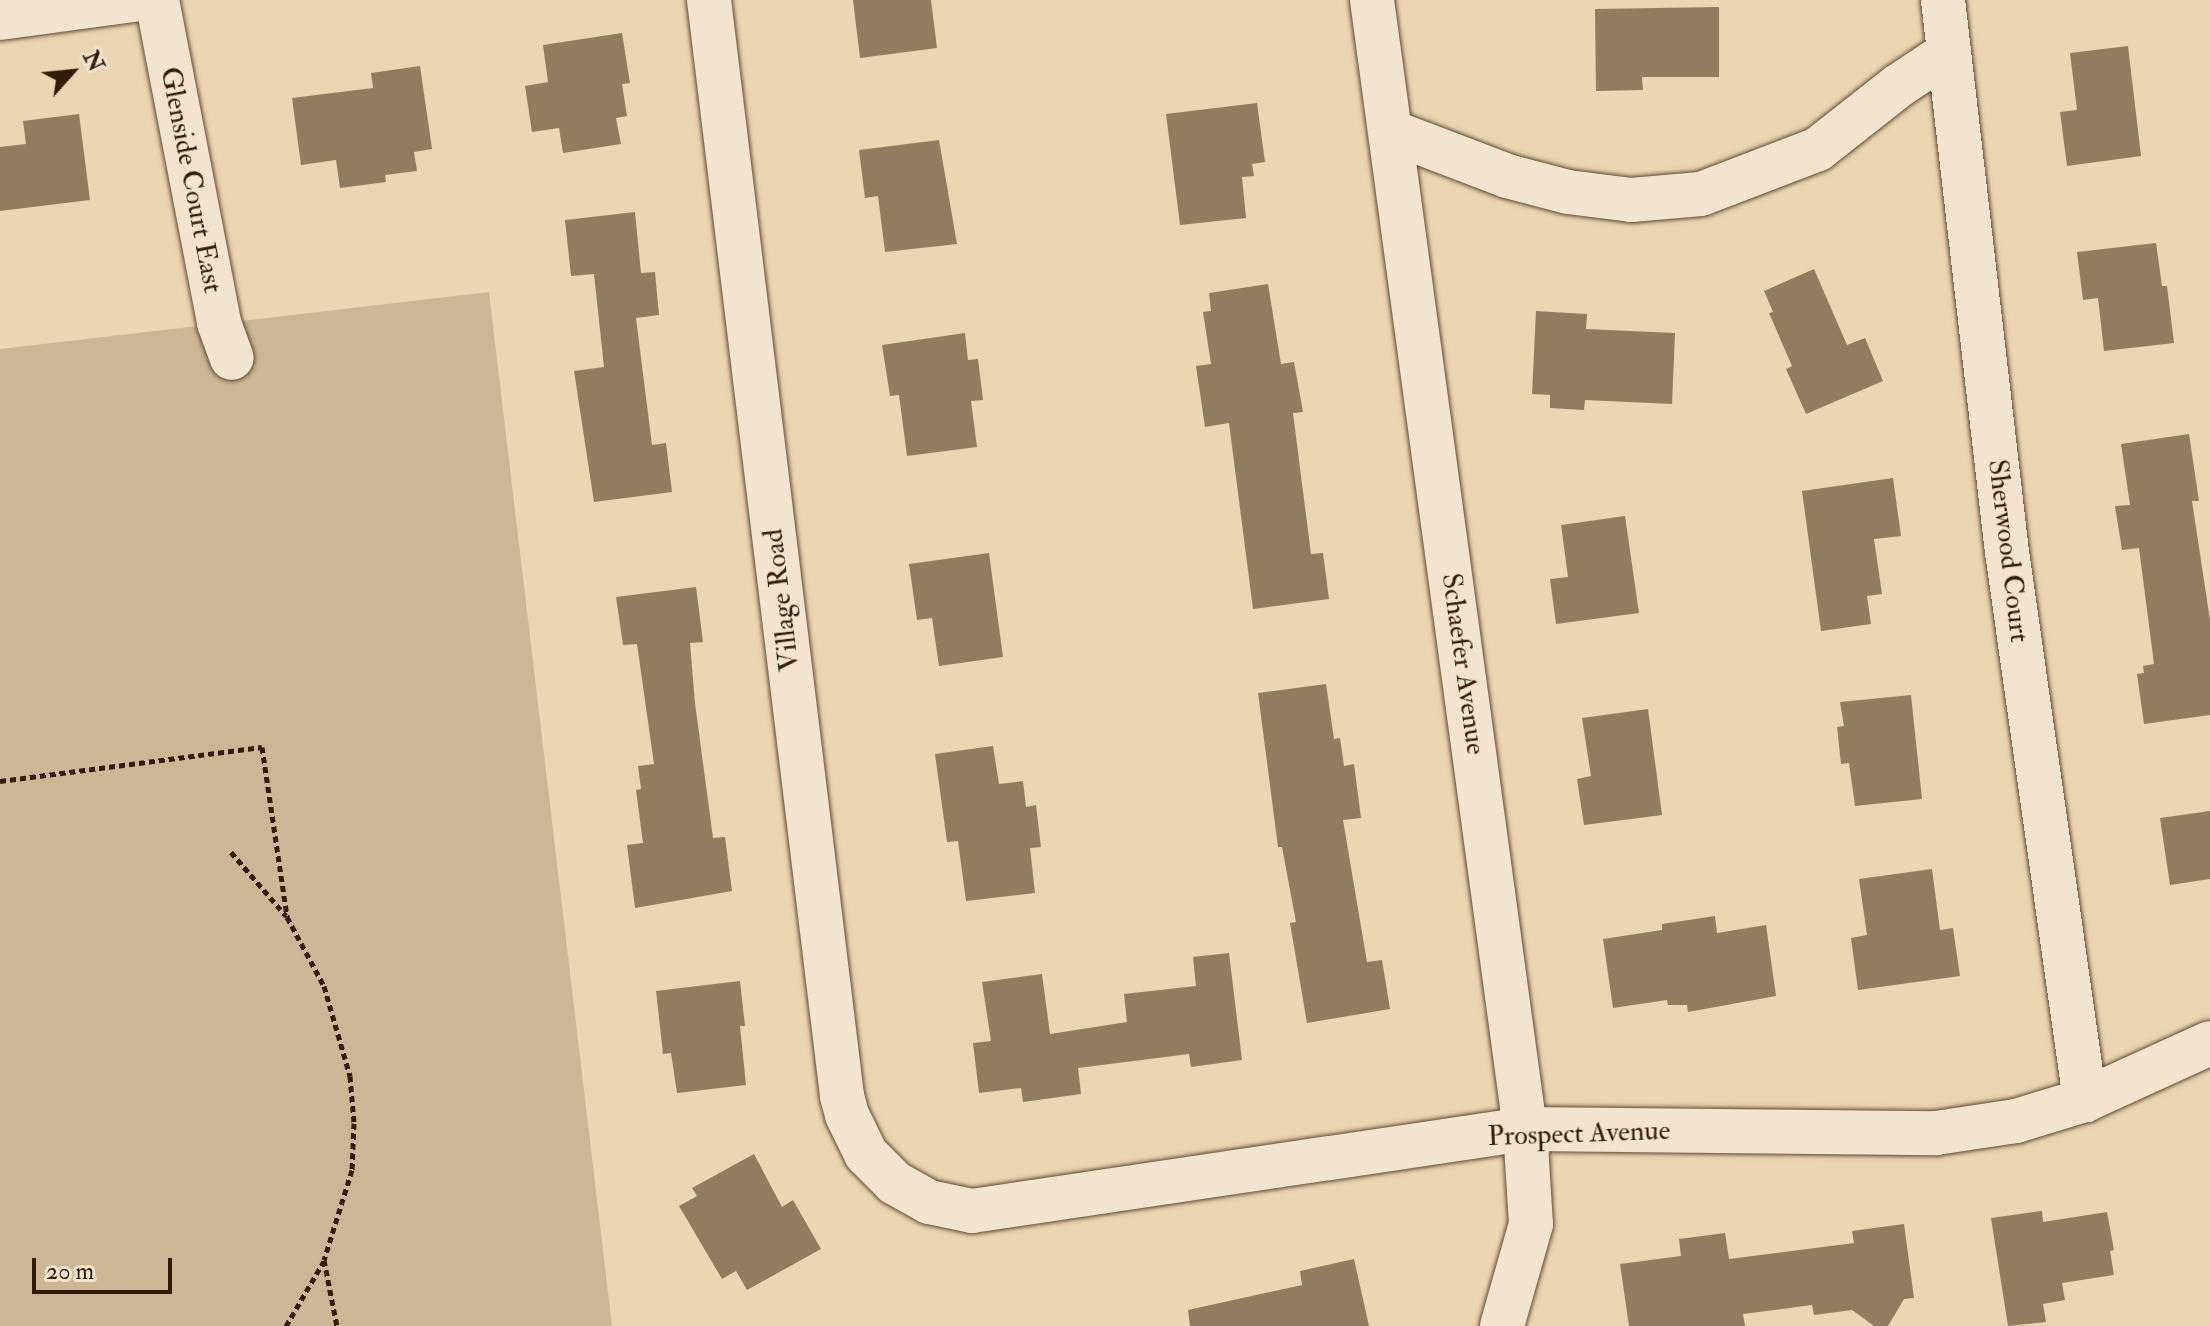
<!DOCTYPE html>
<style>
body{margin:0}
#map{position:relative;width:2210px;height:1326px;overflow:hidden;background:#ebd5b2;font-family:"IM FELL Double Pica",serif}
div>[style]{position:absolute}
.green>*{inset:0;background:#ccb695}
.building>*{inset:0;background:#927c60}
.path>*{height:5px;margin-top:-2.5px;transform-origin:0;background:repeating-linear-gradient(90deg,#321c07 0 6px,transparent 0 10px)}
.roads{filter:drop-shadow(0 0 2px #604a32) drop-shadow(0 0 2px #604a32)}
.minor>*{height:44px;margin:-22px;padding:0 22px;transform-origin:22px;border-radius:22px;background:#f2e4cd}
span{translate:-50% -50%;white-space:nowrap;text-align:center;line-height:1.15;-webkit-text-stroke:8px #f2e4cd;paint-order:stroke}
.street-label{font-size:28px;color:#321c07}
.north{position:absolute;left:32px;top:32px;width:80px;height:80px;-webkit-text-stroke:6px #f2e4cd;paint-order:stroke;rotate:63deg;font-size:22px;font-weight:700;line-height:32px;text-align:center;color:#321c07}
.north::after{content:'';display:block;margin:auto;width:28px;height:36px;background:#321c07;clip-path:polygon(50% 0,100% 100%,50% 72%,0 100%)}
.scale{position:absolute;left:32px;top:1258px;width:140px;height:36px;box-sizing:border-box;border:4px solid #321c07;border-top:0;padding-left:10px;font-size:24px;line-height:28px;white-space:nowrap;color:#321c07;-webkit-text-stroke:6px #f2e4cd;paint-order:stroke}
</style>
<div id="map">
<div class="green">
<div style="clip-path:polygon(489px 292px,612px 1326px,0 1326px,0 349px)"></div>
</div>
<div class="building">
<div style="clip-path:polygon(853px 0,931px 0,937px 48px,860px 58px)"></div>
<div style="clip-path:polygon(1719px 7px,1719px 77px,1642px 77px,1643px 90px,1596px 91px,1595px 9px)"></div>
<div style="clip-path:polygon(622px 33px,630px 83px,622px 84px,627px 116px,616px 118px,621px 144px,563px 153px,559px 128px,532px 132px,525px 86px,548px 82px,543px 45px)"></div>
<div style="clip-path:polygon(2128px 46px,2141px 156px,2067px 166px,2060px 112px,2077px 110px,2070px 53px)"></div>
<div style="clip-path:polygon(420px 66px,432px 149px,414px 152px,417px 171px,385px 175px,386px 182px,340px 188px,336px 160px,301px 165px,292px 98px,373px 88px,371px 73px)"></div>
<div style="clip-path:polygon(1257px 103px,1265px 162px,1252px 164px,1254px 176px,1242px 177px,1246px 218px,1180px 225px,1166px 114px)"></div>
<div style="clip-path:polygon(79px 114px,90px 200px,0 211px,0 147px,26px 144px,23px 121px)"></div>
<div style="clip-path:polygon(939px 140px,957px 244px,885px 252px,878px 196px,865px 198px,859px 150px)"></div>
<div style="clip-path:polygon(635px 212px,641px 273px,655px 272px,659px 315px,636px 318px,652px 445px,666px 443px,672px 492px,594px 502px,574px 371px,604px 367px,594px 274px,571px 276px,565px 220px)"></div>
<div style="clip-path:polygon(2156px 243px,2162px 286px,2167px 286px,2174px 343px,2104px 351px,2098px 298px,2083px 300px,2077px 252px)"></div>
<div style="clip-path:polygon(1814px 269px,1847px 345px,1865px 338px,1883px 381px,1806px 414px,1786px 369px,1792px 366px,1769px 313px,1773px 312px,1764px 291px)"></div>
<div style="clip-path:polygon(1268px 284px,1281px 364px,1294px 362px,1303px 412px,1293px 413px,1311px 554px,1323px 553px,1329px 599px,1253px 609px,1229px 423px,1205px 427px,1196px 366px,1211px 364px,1203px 312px,1211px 311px,1209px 293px)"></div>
<div style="clip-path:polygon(1536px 311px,1587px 314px,1586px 329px,1675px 333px,1672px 404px,1585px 400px,1584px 410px,1550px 408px,1550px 395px,1532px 394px)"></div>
<div style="clip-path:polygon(965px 333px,968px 360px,978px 359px,983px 400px,971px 401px,977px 447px,907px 456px,899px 395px,890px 396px,882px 345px)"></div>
<div style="clip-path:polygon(2189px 434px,2199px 501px,2192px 501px,2210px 620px,2210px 715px,2144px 724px,2137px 674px,2144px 673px,2143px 666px,2154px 664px,2139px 548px,2122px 550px,2115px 506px,2130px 505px,2121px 444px)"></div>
<div style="clip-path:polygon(1893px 478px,1901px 536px,1874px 539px,1882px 594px,1867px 596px,1871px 624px,1821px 631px,1802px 491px)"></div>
<div style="clip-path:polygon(1625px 516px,1639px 613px,1556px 624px,1550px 579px,1568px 577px,1561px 525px)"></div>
<div style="clip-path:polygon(989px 553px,1003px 657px,939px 666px,932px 618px,917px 620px,909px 564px)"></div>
<div style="clip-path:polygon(696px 587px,703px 642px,690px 643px,695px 703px,713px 838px,725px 837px,732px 891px,635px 908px,627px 845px,643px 843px,636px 790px,641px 789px,638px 766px,654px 764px,637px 644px,623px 645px,616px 597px)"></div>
<div style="clip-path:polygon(1326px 684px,1334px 739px,1340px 738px,1344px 766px,1354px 764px,1361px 818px,1343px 820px,1367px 962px,1382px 960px,1390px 1009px,1307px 1023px,1290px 923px,1296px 922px,1282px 847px,1278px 847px,1258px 693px)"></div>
<div style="clip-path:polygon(1911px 695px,1922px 799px,1855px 806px,1849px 763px,1841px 764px,1837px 727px,1844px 726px,1840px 702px)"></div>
<div style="clip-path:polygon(1648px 709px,1662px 815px,1584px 825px,1577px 779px,1591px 776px,1582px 718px)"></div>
<div style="clip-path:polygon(993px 746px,999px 784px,1023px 781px,1026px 807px,1036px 805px,1041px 847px,1030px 848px,1035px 893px,966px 901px,958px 841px,947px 842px,935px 754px)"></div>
<div style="clip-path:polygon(2210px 811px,2210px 879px,2170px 885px,2160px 818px)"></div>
<div style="clip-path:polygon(1932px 869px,1940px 930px,1953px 928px,1960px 976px,1858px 990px,1851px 938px,1867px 935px,1859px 879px)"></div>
<div style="clip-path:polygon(1715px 916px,1717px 933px,1766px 925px,1776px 996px,1688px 1012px,1687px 1005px,1668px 1005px,1667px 1000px,1613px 1008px,1603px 939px,1662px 930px,1662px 924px)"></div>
<div style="clip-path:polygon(1229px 953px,1242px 1060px,1191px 1067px,1189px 1054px,1078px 1068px,1081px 1094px,1023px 1102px,1021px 1088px,979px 1093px,973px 1043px,991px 1041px,982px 982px,1042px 974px,1050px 1034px,1127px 1022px,1124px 994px,1196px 986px,1193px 957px)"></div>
<div style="clip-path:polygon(740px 981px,745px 1026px,740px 1026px,746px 1085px,677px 1093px,671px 1053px,663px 1054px,656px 991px)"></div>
<div style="clip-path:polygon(754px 1154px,782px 1207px,793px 1200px,821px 1249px,747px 1290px,736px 1271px,722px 1279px,679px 1206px,697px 1196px,692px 1188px)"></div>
<div style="clip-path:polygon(2042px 1211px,2043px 1222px,2107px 1212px,2114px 1250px,2110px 1251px,2114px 1275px,2062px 1283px,2065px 1300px,2043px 1304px,2046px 1322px,2008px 1326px,1991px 1218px)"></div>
<div style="clip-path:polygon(1904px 1224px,1914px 1298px,1904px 1299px,1888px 1326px,1874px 1326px,1852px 1310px,1814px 1315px,1812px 1305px,1743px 1314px,1745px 1326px,1629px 1326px,1620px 1264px,1681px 1256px,1679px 1239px,1725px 1233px,1729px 1259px,1854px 1243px,1852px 1231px)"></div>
<div style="clip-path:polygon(1354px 1259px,1369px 1326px,1190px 1326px,1188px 1310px,1302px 1285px,1300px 1271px)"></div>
</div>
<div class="path">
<div style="left:0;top:781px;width:264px;rotate:-7.4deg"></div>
<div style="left:262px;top:747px;width:172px;rotate:81.6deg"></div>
<div style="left:287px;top:917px;width:78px;rotate:61.8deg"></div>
<div style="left:324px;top:986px;width:94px;rotate:73.9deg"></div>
<div style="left:350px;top:1076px;width:47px;rotate:85.1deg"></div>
<div style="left:354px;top:1123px;width:47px;rotate:92.4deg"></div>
<div style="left:352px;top:1170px;width:94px;rotate:107.3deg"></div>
<div style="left:324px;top:1260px;width:67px;rotate:78.9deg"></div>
<div style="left:231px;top:852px;width:84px;rotate:49.3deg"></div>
<div style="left:286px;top:1326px;width:75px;rotate:-59.7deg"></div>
</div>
<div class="roads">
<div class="minor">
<div style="left:157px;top:0;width:329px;rotate:79.1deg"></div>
<div style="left:219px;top:323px;width:37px;rotate:70deg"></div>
<div style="left:709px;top:0;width:1104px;rotate:83.08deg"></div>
<div style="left:842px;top:1096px;width:20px;rotate:75deg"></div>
<div style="left:847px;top:1115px;width:43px;rotate:64deg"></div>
<div style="left:866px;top:1154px;width:41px;rotate:45deg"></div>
<div style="left:895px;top:1183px;width:39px;rotate:29deg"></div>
<div style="left:929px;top:1202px;width:44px;rotate:11.8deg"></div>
<div style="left:972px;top:1211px;width:559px;rotate:-8.43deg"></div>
<div style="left:1525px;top:1129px;width:411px;rotate:0.6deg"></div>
<div style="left:1936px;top:1133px;width:81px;rotate:-8.5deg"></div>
<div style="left:2016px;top:1121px;width:72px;rotate:-16.9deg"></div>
<div style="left:2085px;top:1100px;width:137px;rotate:-24.5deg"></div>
<div style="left:1372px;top:0;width:1139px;rotate:82.28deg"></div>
<div style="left:1525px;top:1129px;width:95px;rotate:86.4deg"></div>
<div style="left:1531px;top:1224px;width:106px;rotate:105.9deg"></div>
<div style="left:1943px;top:0;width:556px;rotate:83.39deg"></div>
<div style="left:2007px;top:552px;width:554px;rotate:81.9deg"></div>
<div style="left:0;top:18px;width:135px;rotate:-7.7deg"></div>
<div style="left:1392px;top:132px;width:123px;rotate:20.9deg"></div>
<div style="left:1507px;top:176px;width:63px;rotate:14.7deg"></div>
<div style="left:1568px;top:192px;width:64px;rotate:7.2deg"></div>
<div style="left:1631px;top:200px;width:70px;rotate:-4.9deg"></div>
<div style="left:1701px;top:194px;width:125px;rotate:-21deg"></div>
<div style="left:1818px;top:149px;width:102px;rotate:-38.2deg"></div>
<div style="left:1898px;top:86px;width:60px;rotate:-33.4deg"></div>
</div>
</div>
<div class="street-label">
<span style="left:191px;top:180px;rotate:79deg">Glenside Court East</span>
<span style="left:2008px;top:551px;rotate:83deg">Sherwood Court</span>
<span style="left:782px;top:600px;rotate:-97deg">Village Road</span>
<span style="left:1463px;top:664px;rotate:82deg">Schaefer Avenue</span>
<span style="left:1579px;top:1134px;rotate:-2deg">Prospect Avenue</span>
</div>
<div class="north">N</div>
<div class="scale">20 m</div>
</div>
